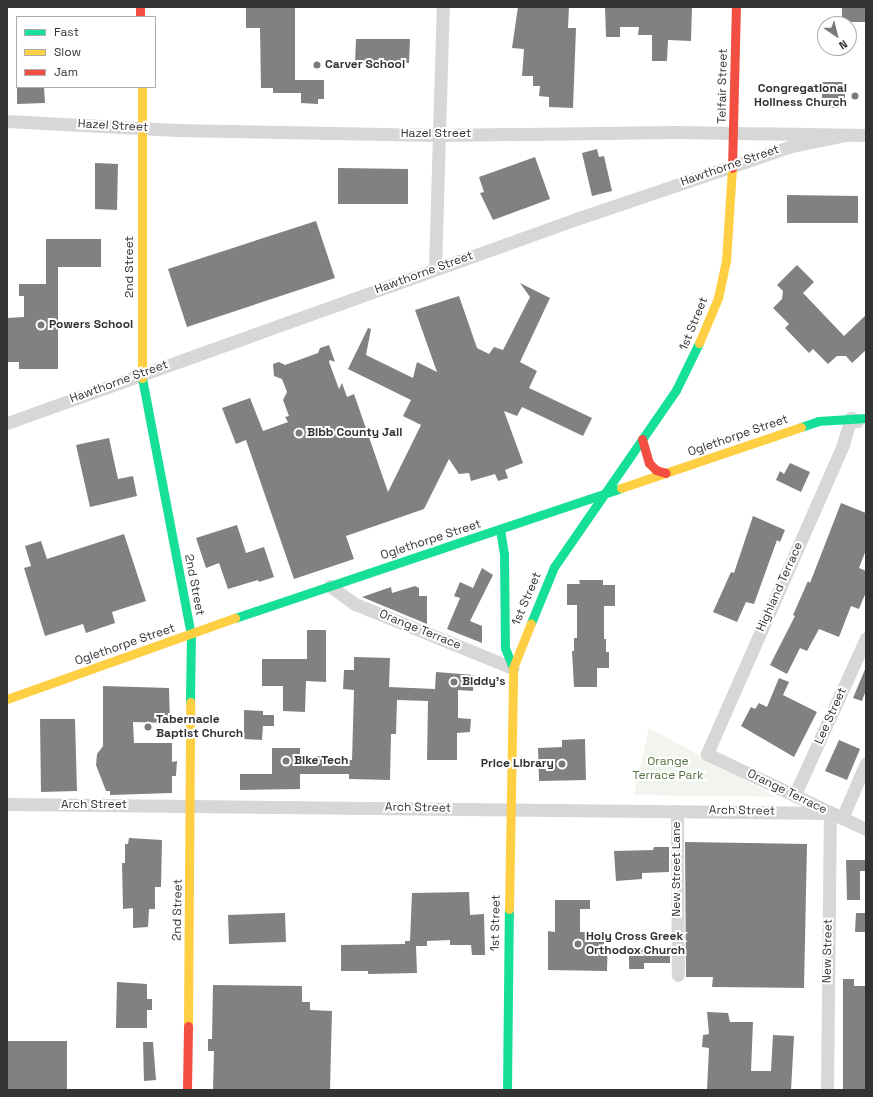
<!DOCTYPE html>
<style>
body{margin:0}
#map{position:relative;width:873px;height:1097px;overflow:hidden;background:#fff;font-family:"Space Grotesk",sans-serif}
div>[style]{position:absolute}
.green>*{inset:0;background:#f1f5ed}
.building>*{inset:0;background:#818181}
.street>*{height:13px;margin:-6.5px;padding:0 6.5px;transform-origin:6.5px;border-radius:6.5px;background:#d7d7d7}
.fast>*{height:9px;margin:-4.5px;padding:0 4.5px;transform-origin:4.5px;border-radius:4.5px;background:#16e098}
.slow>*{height:9px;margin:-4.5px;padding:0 4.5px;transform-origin:4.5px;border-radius:4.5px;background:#ffcf43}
.jam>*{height:9px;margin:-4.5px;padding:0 4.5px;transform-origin:4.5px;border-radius:4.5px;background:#f24e42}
.dots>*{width:11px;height:11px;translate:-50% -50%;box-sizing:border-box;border:2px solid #fff;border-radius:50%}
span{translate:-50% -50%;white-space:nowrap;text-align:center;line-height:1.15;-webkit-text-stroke:4px #fff;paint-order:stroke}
.poi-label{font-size:12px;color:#333;font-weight:700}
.left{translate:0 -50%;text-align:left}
.right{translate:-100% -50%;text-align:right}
.street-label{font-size:12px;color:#333}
.park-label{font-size:12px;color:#56703f}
.frame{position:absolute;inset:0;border:8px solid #333;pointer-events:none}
.legend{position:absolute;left:16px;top:16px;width:140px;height:72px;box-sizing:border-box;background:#fff;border:1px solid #adadad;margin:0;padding:5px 7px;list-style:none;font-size:12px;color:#333}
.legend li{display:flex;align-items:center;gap:8px;height:20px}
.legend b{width:20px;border:1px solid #adadad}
.north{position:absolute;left:817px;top:16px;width:40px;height:40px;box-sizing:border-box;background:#fff;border:1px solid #adadad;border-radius:50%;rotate:145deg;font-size:11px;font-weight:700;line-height:16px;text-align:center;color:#333}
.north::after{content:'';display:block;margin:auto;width:14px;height:18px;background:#7a7a7a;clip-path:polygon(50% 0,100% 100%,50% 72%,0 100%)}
</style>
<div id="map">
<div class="green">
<div style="clip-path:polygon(649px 728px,776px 797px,634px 795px)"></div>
</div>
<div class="building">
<div style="clip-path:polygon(277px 7px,295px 7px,295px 80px,324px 80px,324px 99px,318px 99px,318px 104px,301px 103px,301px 93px,273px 93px,273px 88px,261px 88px,260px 28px,246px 28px,246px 8px)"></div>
<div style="clip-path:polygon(518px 7px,569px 7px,568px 28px,576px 28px,573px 108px,549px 107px,549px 97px,539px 96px,540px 86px,533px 86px,533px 76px,522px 76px,524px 49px,512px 48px)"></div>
<div style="clip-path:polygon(605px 7px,692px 7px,691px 41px,668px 40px,667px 61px,652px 61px,652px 35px,638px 35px,639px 27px,620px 27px,620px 37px,606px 37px)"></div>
<div style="clip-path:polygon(842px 7px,866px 7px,866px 22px,842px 22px)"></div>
<div style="clip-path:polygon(356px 39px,410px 39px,409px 63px,355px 63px)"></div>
<div style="clip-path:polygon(822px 82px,845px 82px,845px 108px,822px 108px)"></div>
<div style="clip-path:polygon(17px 87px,44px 87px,45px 103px,17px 104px)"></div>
<div style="clip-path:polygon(597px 149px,599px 157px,604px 156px,612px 191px,592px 196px,582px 153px)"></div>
<div style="clip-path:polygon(535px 157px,550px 199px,493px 220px,480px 193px,484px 192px,479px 177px)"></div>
<div style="clip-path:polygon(95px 163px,118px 164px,117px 210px,95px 209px)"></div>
<div style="clip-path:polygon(338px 168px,408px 169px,408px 204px,338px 204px)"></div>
<div style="clip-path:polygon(787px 195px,858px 196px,858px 223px,787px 223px)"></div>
<div style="clip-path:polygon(316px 221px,335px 278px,187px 327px,168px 269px)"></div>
<div style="clip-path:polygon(46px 239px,101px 239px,101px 267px,58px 267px,58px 369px,19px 369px,19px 362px,7px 362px,7px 318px,24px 317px,24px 296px,19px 296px,19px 284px,46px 284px)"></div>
<div style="clip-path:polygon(797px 265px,814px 282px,803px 293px,844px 336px,866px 315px,866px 350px,852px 363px,846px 356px,837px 356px,828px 364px,813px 349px,809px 353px,785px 328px,789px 324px,773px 308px,782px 299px,783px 291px,777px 285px)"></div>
<div style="clip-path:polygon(520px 283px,550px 298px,520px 362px,537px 371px,529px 388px,592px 418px,583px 436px,522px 407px,517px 416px,504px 411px,523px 463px,505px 470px,508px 478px,498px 481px,495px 474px,471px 481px,469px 473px,459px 474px,449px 459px,424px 509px,346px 536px,354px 559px,294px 579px,246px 440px,236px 444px,222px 408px,250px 398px,263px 431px,288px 422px,285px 417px,289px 416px,283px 400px,287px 392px,282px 379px,274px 376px,273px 364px,279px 362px,285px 365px,318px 353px,320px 348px,329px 345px,335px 362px,330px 360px,329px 362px,339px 389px,342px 383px,347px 397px,354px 394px,388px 492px,421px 425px,403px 416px,411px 400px,348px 369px,368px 328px,371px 329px,366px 355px,413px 378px,417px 362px,437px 372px,415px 310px,459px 296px,477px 348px,489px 354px,494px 347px,503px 350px,530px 297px)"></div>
<div style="clip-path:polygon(109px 438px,118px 479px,133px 476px,137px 496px,90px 507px,76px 445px)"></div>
<div style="clip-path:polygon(790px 463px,810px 472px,801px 492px,776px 480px,780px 471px,784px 474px)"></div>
<div style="clip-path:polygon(841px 503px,866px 513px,866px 550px,859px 568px,866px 571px,866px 592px,859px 609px,851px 606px,839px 637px,819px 629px,807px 651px,800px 648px,787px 674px,770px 665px,795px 616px,793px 615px,808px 581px,810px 583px)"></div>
<div style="clip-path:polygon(753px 516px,785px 530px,780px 542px,777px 540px,754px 604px,746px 602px,737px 622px,713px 612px,731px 572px,734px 573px)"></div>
<div style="clip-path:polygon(237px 525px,246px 553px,264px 547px,274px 577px,259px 582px,258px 580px,228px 589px,219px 563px,206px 568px,196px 538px)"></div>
<div style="clip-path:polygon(124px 534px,146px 601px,112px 612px,115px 623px,86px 633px,83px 624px,45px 636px,24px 568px,31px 566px,25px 546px,41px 541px,47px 559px)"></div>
<div style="clip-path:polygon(482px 568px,493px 575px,470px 621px,482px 626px,482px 643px,447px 629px,460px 598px,454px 596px,460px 582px,473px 588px)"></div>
<div style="clip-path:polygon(579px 580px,603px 580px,603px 585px,615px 585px,615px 606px,604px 606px,604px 639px,606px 639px,606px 652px,609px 652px,609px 668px,597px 668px,597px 687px,574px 687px,572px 651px,574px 651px,574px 638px,577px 638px,577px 605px,567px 605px,567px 584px,580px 584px)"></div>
<div style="clip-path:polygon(415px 586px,419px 588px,419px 596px,427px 596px,427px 624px,362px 597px,391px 587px,392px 593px)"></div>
<div style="clip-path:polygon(307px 630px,326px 630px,326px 682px,306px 681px,305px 712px,283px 711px,283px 686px,262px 686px,262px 659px,307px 659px)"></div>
<div style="clip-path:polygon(354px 657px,390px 658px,389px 687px,435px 689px,436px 672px,474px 675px,473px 691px,458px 690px,458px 718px,471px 719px,470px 732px,457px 733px,457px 760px,427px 760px,428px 701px,397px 700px,396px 734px,391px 734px,390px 780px,349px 779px,349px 774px,300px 774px,300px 789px,240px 790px,240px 774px,272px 774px,272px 748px,300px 748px,300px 756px,332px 756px,332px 760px,352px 760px,354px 690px,343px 689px,344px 670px,354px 670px)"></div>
<div style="clip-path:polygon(866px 667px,866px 690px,862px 701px,853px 698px)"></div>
<div style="clip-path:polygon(779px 678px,789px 682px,783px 695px,817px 712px,794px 757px,741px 726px,751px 707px,755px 709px,759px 703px,767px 707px)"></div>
<div style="clip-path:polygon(103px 686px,169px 688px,170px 723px,133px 722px,134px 743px,172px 743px,172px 762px,177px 761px,176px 776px,172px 776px,172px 793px,110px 795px,110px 791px,106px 791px,96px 765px,97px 754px,103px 746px)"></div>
<div style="clip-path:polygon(244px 710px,263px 711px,263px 715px,274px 715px,274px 726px,263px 726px,262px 740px,244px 739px)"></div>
<div style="clip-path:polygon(40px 719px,75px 719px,77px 791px,41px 792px)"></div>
<div style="clip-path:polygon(585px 739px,586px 780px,539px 781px,538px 748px,562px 747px,562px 740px)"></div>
<div style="clip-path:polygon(839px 740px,860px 749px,847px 780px,825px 771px)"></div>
<div style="clip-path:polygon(129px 838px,162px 840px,161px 887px,155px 887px,155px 909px,149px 909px,148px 927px,133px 928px,133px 908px,123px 909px,122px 863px,125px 863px,125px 844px,128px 844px)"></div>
<div style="clip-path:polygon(685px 842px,807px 844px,804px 988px,712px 987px,713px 977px,686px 977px)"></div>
<div style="clip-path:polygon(654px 847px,669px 847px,669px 872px,642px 873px,642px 879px,616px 881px,614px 851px,653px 850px)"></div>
<div style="clip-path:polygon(846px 860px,866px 860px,866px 871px,860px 871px,860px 900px,847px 900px)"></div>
<div style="clip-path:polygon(469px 892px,470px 915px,484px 914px,485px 955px,472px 955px,471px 945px,450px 945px,450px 940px,427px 941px,427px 946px,416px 946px,417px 973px,368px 974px,368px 971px,341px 971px,341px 945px,405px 944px,405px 941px,410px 941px,412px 893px)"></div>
<div style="clip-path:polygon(555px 900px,590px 900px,590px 909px,580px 909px,580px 932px,608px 933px,607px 971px,548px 970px,548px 931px,555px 932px)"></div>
<div style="clip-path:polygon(285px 913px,286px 942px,229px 944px,228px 915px)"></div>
<div style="clip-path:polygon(856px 913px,866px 913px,866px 932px,855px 932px)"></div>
<div style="clip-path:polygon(629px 948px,670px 949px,670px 963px,644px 963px,644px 969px,629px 969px)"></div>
<div style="clip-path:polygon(843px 979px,854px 979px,854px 986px,866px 986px,866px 1090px,843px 1090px)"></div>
<div style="clip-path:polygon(117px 982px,147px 984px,147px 999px,152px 999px,152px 1010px,147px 1010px,147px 1028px,116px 1028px)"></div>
<div style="clip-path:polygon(213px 985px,302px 986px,302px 1002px,310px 1002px,310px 1010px,332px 1011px,330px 1090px,213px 1090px,214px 1051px,208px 1051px,208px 1039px,212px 1039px)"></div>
<div style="clip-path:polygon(707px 1012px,728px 1013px,730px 1022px,753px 1022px,751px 1071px,771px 1071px,773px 1035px,794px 1036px,791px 1090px,707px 1090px,709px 1048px,702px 1047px,703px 1035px,709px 1034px)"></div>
<div style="clip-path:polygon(7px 1041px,67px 1041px,67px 1090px,7px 1090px)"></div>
<div style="clip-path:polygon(143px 1042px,153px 1042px,156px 1080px,144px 1081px)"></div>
</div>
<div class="street">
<div style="left:7px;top:121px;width:170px;rotate:3deg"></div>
<div style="left:177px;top:130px;width:260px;rotate:1.1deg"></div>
<div style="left:437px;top:135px;width:238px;rotate:-0.7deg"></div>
<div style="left:675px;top:132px;width:191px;rotate:0.9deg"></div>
<div style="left:435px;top:269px;width:262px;rotate:-88.3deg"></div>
<div style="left:857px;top:421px;width:7px;rotate:-153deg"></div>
<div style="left:851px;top:418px;width:28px;rotate:107deg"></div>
<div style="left:843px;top:445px;width:338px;rotate:113.8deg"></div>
<div style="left:707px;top:754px;width:176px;rotate:25.3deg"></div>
<div style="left:7px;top:423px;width:611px;rotate:-19.71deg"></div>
<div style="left:582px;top:217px;width:222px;rotate:-18.7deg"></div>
<div style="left:792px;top:146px;width:54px;rotate:-11.7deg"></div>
<div style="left:330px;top:586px;width:31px;rotate:36deg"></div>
<div style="left:355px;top:604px;width:170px;rotate:22.1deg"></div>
<div style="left:795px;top:794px;width:171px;rotate:-65.5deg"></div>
<div style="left:7px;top:804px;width:823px;rotate:0.63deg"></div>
<div style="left:677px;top:811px;width:164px;rotate:89.7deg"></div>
<div style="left:842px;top:818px;width:60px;rotate:-66.4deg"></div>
<div style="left:827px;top:1090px;width:277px;rotate:-89.4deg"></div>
</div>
<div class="fast">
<div style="left:142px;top:378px;width:262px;rotate:79.2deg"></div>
<div style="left:191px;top:635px;width:67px;rotate:90.9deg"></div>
<div style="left:801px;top:427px;width:18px;rotate:-19deg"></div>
<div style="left:818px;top:421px;width:48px;rotate:-3.6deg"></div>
<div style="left:500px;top:529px;width:25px;rotate:81deg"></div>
<div style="left:504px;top:554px;width:94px;rotate:89.4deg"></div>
<div style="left:505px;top:648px;width:22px;rotate:68deg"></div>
<div style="left:235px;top:618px;width:407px;rotate:-18.6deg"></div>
<div style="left:531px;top:623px;width:61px;rotate:-67.7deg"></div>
<div style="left:554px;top:567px;width:215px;rotate:-55.4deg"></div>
<div style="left:676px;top:390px;width:52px;rotate:-63.9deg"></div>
<div style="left:507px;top:1090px;width:181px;rotate:-89.4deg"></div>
</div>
<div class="slow">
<div style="left:699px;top:343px;width:49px;rotate:-67.1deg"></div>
<div style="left:718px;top:298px;width:38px;rotate:-78deg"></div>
<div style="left:726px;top:261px;width:93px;rotate:-86.3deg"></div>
<div style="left:142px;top:378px;width:291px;rotate:-90deg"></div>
<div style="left:621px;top:488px;width:190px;rotate:-18.7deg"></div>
<div style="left:7px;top:699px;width:242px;rotate:-19.6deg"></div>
<div style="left:509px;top:909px;width:241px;rotate:-89deg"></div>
<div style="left:513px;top:668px;width:48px;rotate:-68.2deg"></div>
<div style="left:188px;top:1026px;width:324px;rotate:-89.6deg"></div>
</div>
<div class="jam">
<div style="left:140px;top:7px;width:10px;rotate:90deg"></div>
<div style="left:732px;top:168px;width:161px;rotate:-88.6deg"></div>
<div style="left:642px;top:439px;width:25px;rotate:74deg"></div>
<div style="left:649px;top:463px;width:10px;rotate:45deg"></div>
<div style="left:656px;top:470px;width:10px;rotate:17deg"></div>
<div style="left:187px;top:1090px;width:64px;rotate:-89.1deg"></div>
</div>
<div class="dots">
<div style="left:317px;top:65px;background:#7a7a7a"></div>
<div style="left:855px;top:96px;background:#7a7a7a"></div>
<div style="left:41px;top:325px;background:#7a7a7a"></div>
<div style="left:299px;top:433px;background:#7a7a7a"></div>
<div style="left:454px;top:682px;background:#7a7a7a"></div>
<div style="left:148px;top:727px;background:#7a7a7a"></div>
<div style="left:286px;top:761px;background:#7a7a7a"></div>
<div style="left:562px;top:764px;background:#7a7a7a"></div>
<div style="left:578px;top:944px;background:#7a7a7a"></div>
</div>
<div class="poi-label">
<span class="left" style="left:325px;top:65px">Carver School</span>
<span class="right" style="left:847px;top:96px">Congregational<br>Holiness Church</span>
<span class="left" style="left:49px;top:325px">Powers School</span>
<span class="left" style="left:307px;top:433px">Bibb County Jail</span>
<span class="left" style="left:462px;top:682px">Biddy's</span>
<span class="left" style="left:156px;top:727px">Tabernacle<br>Baptist Church</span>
<span class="left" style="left:294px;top:761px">Bike Tech</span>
<span class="right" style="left:554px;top:764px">Price Library</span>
<span class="left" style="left:586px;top:944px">Holy Cross Greek<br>Orthodox Church</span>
</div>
<div class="street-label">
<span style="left:723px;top:86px;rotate:-89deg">Telfair Street</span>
<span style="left:113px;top:126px;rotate:3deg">Hazel Street</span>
<span style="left:436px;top:134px">Hazel Street</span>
<span style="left:730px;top:166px;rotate:-19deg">Hawthorne Street</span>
<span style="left:130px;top:267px;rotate:-90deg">2nd Street</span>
<span style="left:424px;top:273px;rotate:-20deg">Hawthorne Street</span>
<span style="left:694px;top:324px;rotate:-68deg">1st Street</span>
<span style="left:119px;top:382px;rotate:-20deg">Hawthorne Street</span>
<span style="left:738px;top:436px;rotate:-19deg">Oglethorpe Street</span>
<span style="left:431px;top:540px;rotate:-18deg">Oglethorpe Street</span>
<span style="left:194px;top:585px;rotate:79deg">2nd Street</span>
<span style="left:780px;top:587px;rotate:-66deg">Highland Terrace</span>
<span style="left:527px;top:599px;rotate:-67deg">1st Street</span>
<span style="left:420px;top:630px;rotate:22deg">Orange Terrace</span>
<span style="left:125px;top:645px;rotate:-19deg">Oglethorpe Street</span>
<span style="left:831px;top:716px;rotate:-66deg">Lee Street</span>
<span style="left:787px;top:792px;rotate:26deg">Orange Terrace</span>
<span style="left:94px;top:805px">Arch Street</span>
<span style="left:418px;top:808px;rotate:1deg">Arch Street</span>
<span style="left:742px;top:811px;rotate:1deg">Arch Street</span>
<span style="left:677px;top:869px;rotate:-90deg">New Street Lane</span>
<span style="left:178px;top:910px;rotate:-89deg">2nd Street</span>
<span style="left:496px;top:923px;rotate:-89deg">1st Street</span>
<span style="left:828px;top:951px;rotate:-89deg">New Street</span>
</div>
<div class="park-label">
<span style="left:668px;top:769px">Orange<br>Terrace Park</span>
</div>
<div class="frame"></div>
<ul class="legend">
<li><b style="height:5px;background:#16e098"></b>Fast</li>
<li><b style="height:5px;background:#ffcf43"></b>Slow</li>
<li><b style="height:5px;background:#f24e42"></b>Jam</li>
</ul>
<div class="north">N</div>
</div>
